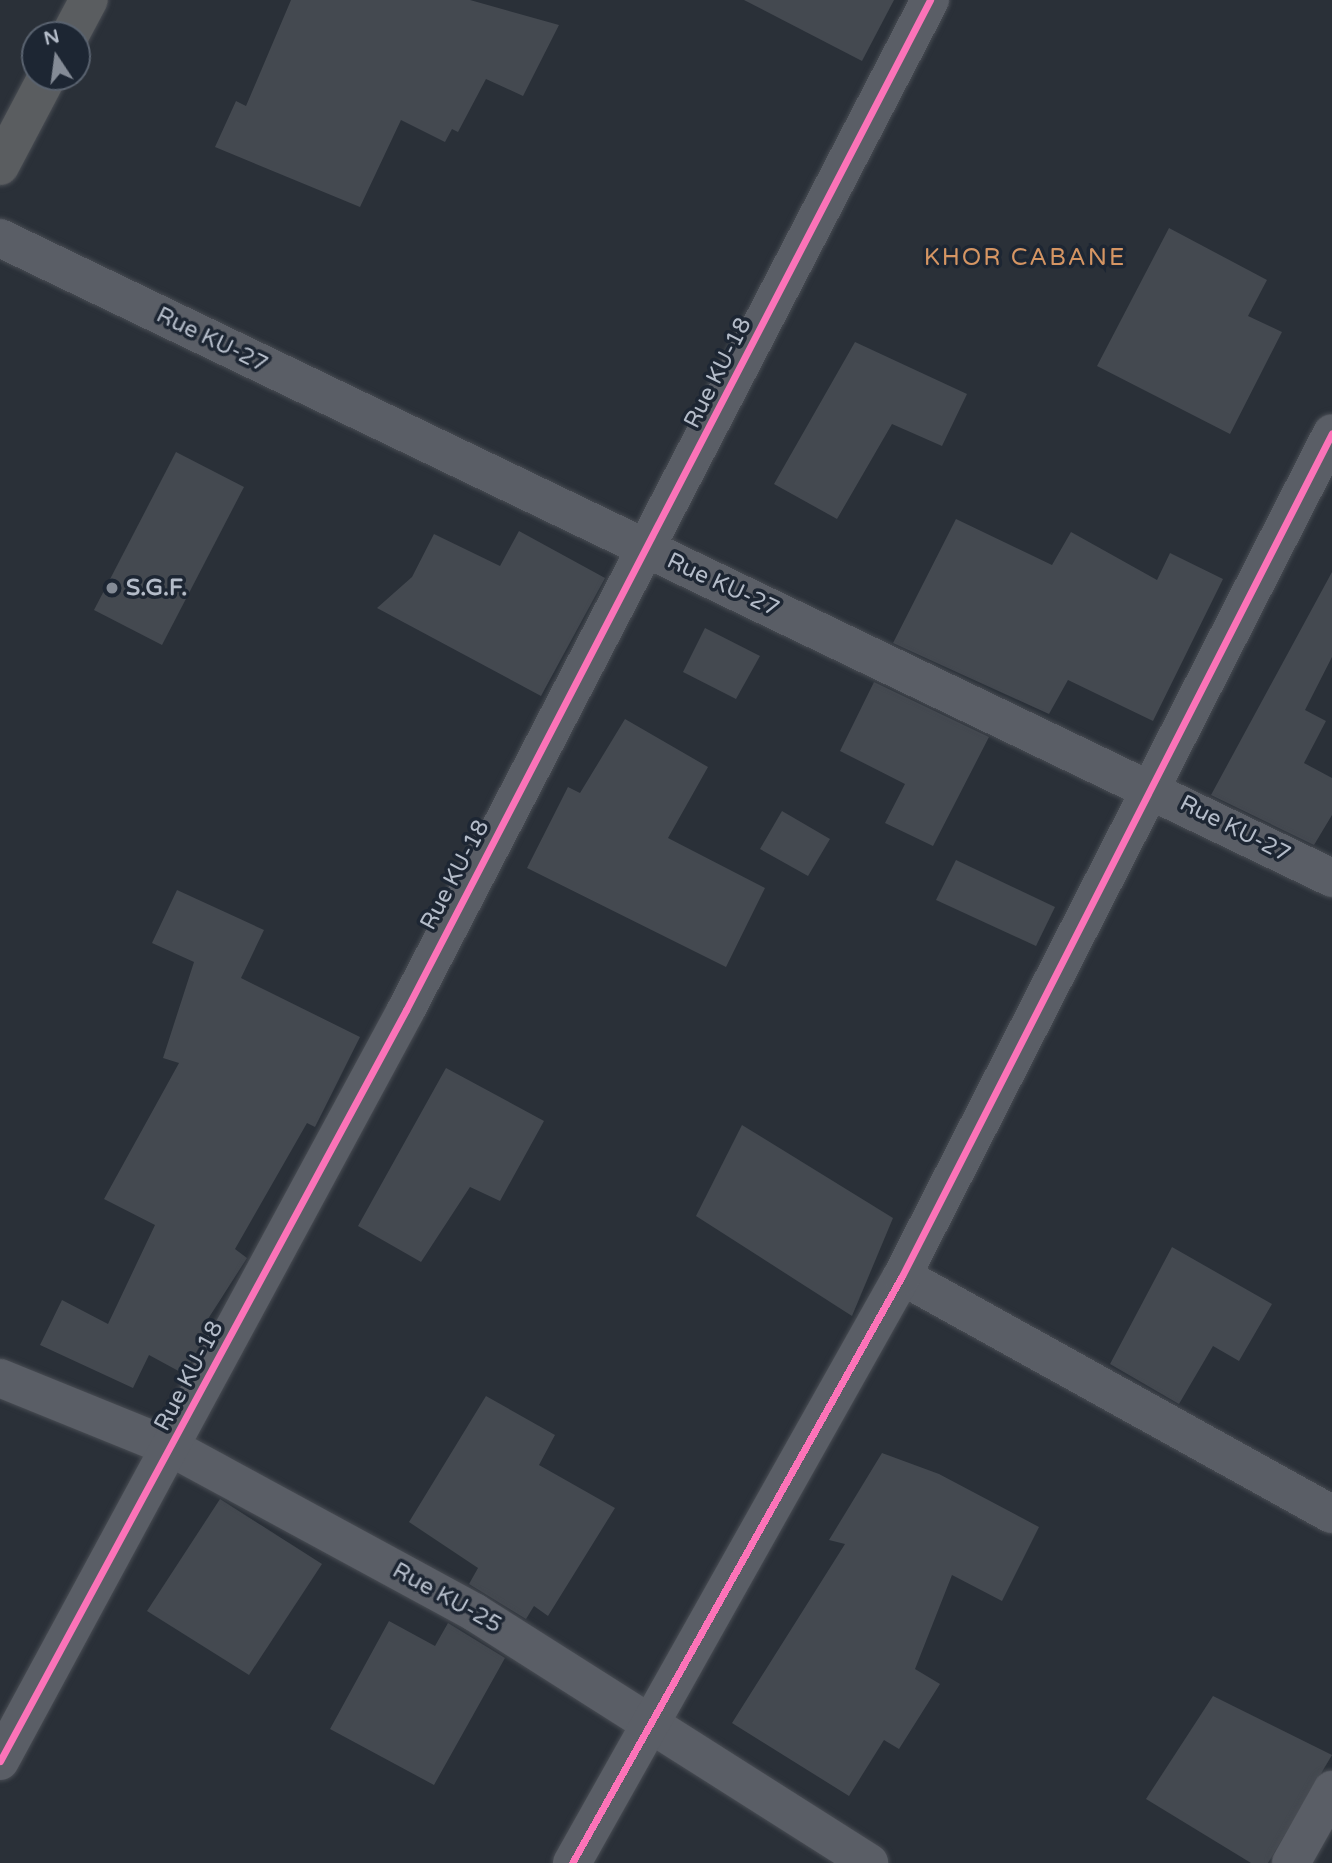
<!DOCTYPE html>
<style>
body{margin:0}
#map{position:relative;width:1332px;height:1863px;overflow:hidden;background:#2a3038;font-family:"Varela Round",sans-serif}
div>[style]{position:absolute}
.building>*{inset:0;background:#444950}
.roads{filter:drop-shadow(0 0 2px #484c53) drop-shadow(0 0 2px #484c53)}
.minor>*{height:38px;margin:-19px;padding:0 19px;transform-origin:19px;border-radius:19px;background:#5a5e66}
.highway>*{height:38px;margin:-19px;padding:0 19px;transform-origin:19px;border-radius:19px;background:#5a5d60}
.cycleway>*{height:7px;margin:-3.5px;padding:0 3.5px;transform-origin:3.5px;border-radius:3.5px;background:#fb73b8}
.dots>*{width:19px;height:19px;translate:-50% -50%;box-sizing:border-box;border:4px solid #1d2633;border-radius:50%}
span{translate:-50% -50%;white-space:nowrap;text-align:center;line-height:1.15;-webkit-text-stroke:7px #1d2633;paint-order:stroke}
.street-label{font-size:23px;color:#b4bcc9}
.poi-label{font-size:23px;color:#b4bcc9;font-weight:700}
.left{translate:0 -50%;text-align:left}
.neighbourhood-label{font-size:24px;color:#d59563;letter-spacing:2px}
.north{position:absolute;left:21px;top:21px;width:70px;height:70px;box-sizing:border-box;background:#1d2633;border:2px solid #59626f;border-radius:50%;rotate:347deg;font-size:19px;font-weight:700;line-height:28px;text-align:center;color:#b4bcc9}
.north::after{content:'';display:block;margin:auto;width:24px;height:32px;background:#848b96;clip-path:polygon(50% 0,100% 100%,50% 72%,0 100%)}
</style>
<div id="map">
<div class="building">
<div style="clip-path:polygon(291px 0,470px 0,559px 25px,523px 96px,486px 79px,458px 132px,452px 129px,445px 142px,401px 120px,360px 207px,215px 147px,236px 101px,246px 106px)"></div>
<div style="clip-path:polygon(744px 0,894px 0,862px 61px)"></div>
<div style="clip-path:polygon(1169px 228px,1267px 280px,1248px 316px,1282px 332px,1230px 434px,1097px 366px)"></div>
<div style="clip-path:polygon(855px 342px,967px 394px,942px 446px,892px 424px,837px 519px,774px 484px)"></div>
<div style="clip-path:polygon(176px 452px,244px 487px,162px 645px,94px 610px)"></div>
<div style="clip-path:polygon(956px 519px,1052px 565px,1071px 532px,1157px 580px,1170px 553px,1223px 579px,1153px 721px,1068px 680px,1049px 714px,893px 643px)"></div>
<div style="clip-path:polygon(519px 531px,605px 578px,541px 696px,377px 608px,412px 577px,434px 534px,500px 566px)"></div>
<div style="clip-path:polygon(1332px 572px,1332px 657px,1305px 710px,1326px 721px,1304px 763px,1332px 778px,1332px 815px,1314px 845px,1211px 795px)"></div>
<div style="clip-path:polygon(705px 628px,760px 656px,736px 699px,683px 672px)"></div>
<div style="clip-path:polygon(874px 682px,989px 737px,933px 846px,885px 823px,905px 784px,840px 751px)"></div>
<div style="clip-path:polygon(625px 719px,708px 767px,668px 838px,765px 888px,726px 967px,527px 868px,568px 787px,580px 793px)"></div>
<div style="clip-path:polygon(782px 811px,830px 839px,808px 876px,760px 849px)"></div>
<div style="clip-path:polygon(956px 860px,1055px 907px,1036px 946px,936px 900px)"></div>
<div style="clip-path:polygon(177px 890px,264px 930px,241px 978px,360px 1037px,315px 1127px,307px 1123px,235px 1249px,247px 1258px,208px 1319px,213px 1322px,184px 1374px,149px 1355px,133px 1388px,40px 1345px,62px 1300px,108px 1324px,155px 1225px,104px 1199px,179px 1063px,163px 1058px,194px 962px,152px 943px)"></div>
<div style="clip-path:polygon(446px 1068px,544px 1121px,500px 1201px,470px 1187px,421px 1262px,358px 1226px)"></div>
<div style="clip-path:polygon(742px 1125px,893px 1218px,852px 1316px,696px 1216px)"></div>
<div style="clip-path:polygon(1172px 1247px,1272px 1304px,1239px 1361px,1213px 1346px,1179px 1404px,1110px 1364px)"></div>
<div style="clip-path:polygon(486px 1396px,555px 1435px,539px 1465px,615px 1508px,548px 1616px,534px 1606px,526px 1619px,469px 1584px,478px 1568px,409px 1522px)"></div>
<div style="clip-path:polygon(882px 1453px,939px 1474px,1039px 1527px,1002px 1601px,952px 1575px,915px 1669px,940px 1684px,899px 1749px,884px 1740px,849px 1796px,732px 1723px,845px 1544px,829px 1540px)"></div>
<div style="clip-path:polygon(220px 1499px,322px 1564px,249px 1675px,147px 1611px)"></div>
<div style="clip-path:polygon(389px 1621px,435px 1646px,448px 1623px,505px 1658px,434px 1785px,330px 1729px)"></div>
<div style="clip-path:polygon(1213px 1696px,1332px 1755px,1268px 1863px,1251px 1863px,1146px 1799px)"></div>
</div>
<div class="roads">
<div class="minor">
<div style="left:0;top:238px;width:1478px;rotate:25.66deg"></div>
<div style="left:902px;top:1276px;width:491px;rotate:29deg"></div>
<div style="left:0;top:1378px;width:186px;rotate:22.1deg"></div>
<div style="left:172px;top:1448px;width:344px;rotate:28.5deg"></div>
<div style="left:474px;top:1612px;width:468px;rotate:32.4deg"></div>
<div style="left:0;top:1761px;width:854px;rotate:-61.6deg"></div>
<div style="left:406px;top:1010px;width:1138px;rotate:-62.58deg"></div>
<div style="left:572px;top:1863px;width:673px;rotate:-60.66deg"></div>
<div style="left:902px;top:1276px;width:946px;rotate:-62.97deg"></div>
<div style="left:1291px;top:1863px;width:84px;rotate:-60.7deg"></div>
</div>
<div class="highway">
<div style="left:70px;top:35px;width:40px;rotate:-62deg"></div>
<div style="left:0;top:166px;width:101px;rotate:-62.2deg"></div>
</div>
</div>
<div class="cycleway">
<div style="left:0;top:1761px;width:854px;rotate:-61.6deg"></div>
<div style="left:406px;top:1010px;width:1138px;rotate:-62.58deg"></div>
<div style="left:572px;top:1863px;width:673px;rotate:-60.66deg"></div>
<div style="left:902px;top:1276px;width:946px;rotate:-62.97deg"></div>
</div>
<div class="dots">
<div style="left:112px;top:588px;background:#848b96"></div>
</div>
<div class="street-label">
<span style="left:212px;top:340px;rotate:26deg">Rue KU-27</span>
<span style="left:718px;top:373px;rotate:-63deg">Rue KU-18</span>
<span style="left:723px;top:585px;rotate:25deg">Rue KU-27</span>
<span style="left:1235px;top:829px;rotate:27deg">Rue KU-27</span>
<span style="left:455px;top:875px;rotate:-62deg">Rue KU-18</span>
<span style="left:189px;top:1376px;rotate:-62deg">Rue KU-18</span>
<span style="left:447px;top:1598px;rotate:29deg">Rue KU-25</span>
</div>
<div class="poi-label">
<span class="left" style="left:126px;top:588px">S.G.F.</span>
</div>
<div class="neighbourhood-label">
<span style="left:1025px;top:258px">KHOR CABANE</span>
</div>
<div class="north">N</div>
</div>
